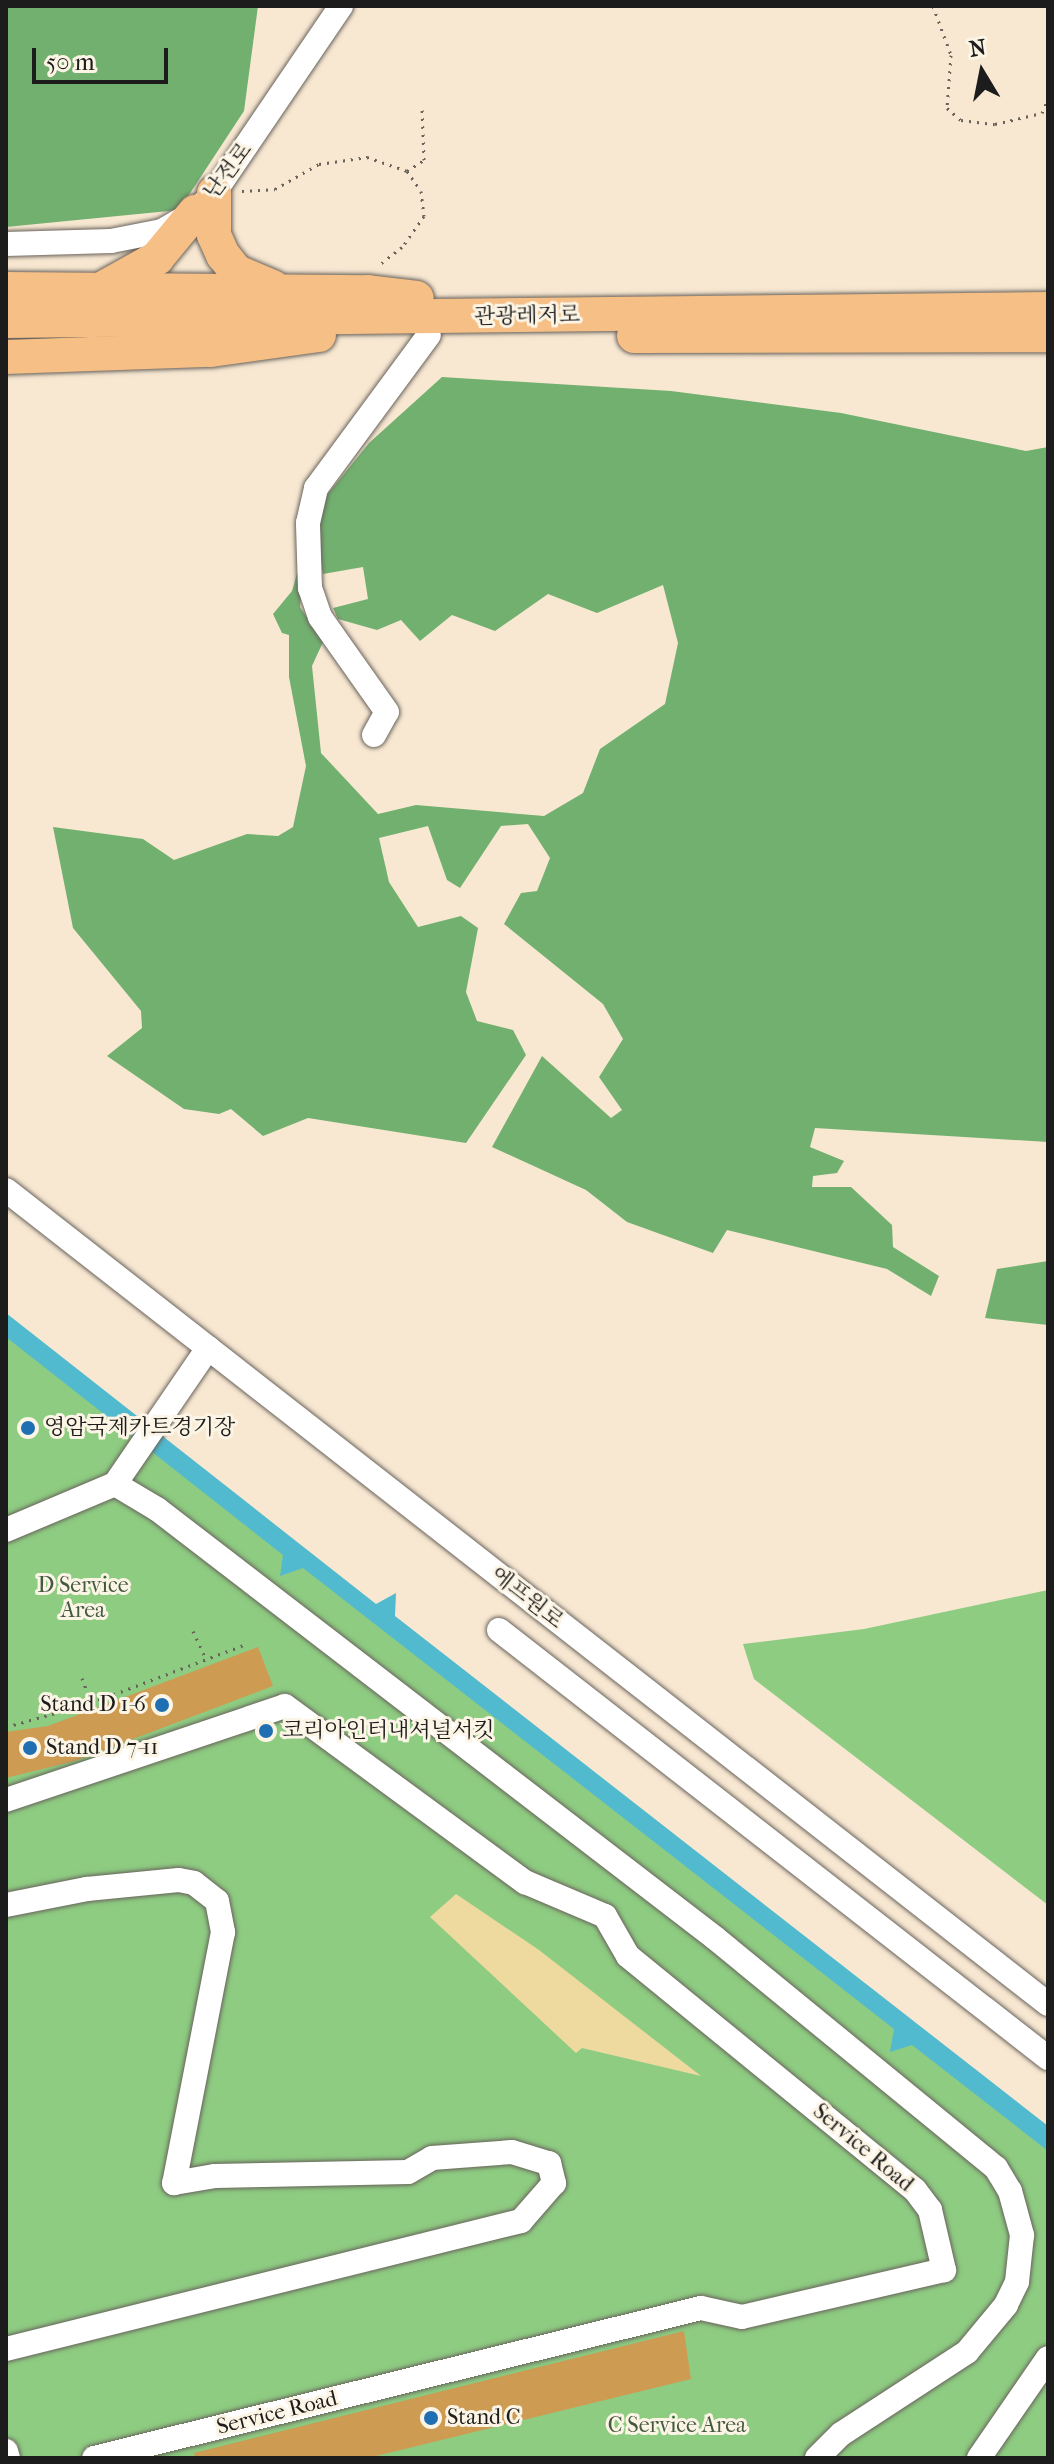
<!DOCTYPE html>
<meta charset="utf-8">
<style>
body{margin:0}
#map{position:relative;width:1054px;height:2464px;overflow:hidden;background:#f8e8d2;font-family:"IM FELL French Canon","Noto Serif KR",serif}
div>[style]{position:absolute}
.green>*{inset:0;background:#8ecc82}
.forest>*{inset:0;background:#72b070}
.sand>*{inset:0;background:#eeda9e}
.water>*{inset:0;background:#51bace}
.building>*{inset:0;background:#ce9b53}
.path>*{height:3px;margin-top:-1.5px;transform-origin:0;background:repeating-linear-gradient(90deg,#69635c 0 2px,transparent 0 8px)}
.roads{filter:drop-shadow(0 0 2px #69635c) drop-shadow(0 0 2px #69635c)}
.minor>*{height:24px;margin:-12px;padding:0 12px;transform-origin:12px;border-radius:12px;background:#fff}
.highway>*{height:34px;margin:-17px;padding:0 17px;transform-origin:17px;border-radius:17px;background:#f5bf86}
.dots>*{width:22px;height:22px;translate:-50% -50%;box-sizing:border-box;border:4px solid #fcf5e5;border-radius:50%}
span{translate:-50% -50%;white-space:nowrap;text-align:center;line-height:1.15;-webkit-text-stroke:6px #fcf5e5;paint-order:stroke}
.street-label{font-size:22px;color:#1c1c1c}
.poi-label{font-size:22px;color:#1c1c1c}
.left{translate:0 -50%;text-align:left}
.right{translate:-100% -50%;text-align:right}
.park-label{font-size:22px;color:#445a40}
.frame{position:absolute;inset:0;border:8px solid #1c1c1c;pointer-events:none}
.north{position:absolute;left:942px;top:32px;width:80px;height:80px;-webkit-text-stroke:6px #fcf5e5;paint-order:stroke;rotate:350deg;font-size:22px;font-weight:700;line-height:32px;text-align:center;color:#1c1c1c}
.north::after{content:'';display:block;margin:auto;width:28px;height:36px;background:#1c1c1c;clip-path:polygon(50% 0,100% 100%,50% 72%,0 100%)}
.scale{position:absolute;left:32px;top:48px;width:136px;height:36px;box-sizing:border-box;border:4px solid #1c1c1c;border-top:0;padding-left:10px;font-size:24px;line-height:28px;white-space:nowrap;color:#1c1c1c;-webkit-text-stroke:6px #fcf5e5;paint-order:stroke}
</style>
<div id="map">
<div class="green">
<div style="clip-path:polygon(6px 1324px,1048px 2138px,1048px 2458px,6px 2458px)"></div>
<div style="clip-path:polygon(1048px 1590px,1048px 1905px,754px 1679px,743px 1644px,864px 1629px)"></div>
</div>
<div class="forest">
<div style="clip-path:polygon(6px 6px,258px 6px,244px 111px,179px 210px,6px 227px)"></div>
<div style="clip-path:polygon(442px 377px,671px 391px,841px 413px,1026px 451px,1048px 447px,1048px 1142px,815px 1128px,810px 1147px,844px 1161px,837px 1173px,813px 1176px,812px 1187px,851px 1187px,892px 1225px,893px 1247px,939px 1276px,931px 1296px,887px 1269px,727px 1230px,713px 1253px,627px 1222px,586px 1190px,492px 1147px,542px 1056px,611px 1118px,622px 1110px,599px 1077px,623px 1039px,603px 1004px,504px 924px,521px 893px,537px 891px,550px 858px,528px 824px,501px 826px,460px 888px,447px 880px,428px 826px,379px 838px,389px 882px,418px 927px,461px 916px,478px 928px,466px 992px,477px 1021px,513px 1030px,526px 1055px,466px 1143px,308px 1118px,263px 1136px,231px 1109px,219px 1114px,184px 1109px,107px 1056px,142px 1028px,141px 1011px,73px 928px,53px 827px,143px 839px,174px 860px,247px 834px,278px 836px,293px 827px,306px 766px,289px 677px,289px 635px,282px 633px,273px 614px,292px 591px,298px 570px,303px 575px,300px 607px,323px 642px,312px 666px,321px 753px,378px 814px,416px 805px,544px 816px,583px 793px,600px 749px,665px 704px,678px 643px,663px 585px,597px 613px,548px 594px,495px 631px,452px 615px,420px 641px,401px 620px,377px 630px,338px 619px,333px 608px,368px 599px,363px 567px,323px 574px,316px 537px,327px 495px,369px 443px)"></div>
<div style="clip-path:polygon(1048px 1261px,1048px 1325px,985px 1318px,997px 1269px)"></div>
</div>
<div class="sand">
<div style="clip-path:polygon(456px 1894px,539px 1950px,701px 2076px,582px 2048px,576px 2053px,430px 1917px)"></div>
</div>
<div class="water">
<div style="clip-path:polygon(6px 1313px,376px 1604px,396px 1593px,395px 1616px,1048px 2126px,1048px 2151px,912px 2045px,890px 2052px,894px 2029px,303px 1568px,280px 1576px,283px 1555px,6px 1337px)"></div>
</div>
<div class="building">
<div style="clip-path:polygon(258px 1647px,273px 1686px,75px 1761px,6px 1778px,6px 1732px,48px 1726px)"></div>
<div style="clip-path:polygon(684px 2331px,691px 2379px,368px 2458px,195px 2458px,194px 2453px)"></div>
</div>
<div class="path">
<div style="left:933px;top:6px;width:52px;rotate:69.8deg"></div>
<div style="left:951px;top:55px;width:53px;rotate:94.3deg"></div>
<div style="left:947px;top:108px;width:18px;rotate:41deg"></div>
<div style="left:961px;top:120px;width:34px;rotate:7deg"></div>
<div style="left:995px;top:124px;width:48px;rotate:-13.2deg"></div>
<div style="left:1042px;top:113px;width:15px;rotate:-67deg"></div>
<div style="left:407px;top:171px;width:20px;rotate:-33deg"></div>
<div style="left:424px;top:160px;width:52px;rotate:-92.2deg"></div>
<div style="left:242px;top:191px;width:33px;rotate:-3deg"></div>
<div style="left:275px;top:189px;width:51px;rotate:-29.6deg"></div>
<div style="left:319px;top:164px;width:49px;rotate:-8.3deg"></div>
<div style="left:367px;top:157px;width:42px;rotate:19.3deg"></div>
<div style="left:407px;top:171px;width:24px;rotate:55deg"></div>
<div style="left:421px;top:191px;width:25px;rotate:83deg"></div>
<div style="left:424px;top:216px;width:38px;rotate:125deg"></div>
<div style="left:402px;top:247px;width:31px;rotate:142deg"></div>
<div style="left:193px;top:1631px;width:31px;rotate:65deg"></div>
<div style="left:82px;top:1678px;width:27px;rotate:70deg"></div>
<div style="left:6px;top:1727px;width:88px;rotate:-15.8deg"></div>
<div style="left:91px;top:1703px;width:164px;rotate:-20.8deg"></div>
</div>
<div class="roads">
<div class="minor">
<div style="left:6px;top:244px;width:105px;rotate:-1.6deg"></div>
<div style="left:111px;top:241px;width:52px;rotate:-11.1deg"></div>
<div style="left:162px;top:231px;width:38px;rotate:-30deg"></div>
<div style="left:195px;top:212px;width:27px;rotate:-45deg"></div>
<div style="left:214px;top:193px;width:226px;rotate:-55.8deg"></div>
<div style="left:374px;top:735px;width:26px;rotate:-61deg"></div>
<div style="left:387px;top:712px;width:116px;rotate:-125.2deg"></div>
<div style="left:320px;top:617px;width:31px;rotate:-109deg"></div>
<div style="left:310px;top:588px;width:65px;rotate:-91.8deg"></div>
<div style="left:308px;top:523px;width:36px;rotate:-77deg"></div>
<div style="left:316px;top:488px;width:190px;rotate:-53.6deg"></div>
<div style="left:6px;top:1190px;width:1322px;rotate:38deg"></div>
<div style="left:115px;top:1484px;width:49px;rotate:30.8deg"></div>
<div style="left:157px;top:1509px;width:704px;rotate:37.55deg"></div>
<div style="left:715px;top:1938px;width:363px;rotate:39.3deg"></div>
<div style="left:996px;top:2168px;width:27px;rotate:59deg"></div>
<div style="left:1010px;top:2191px;width:46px;rotate:74.7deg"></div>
<div style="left:1022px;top:2235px;width:47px;rotate:96.1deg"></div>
<div style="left:1017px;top:2282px;width:25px;rotate:116deg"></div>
<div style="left:1006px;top:2305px;width:61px;rotate:129.7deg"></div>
<div style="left:967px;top:2352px;width:150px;rotate:146.9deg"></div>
<div style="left:841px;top:2434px;width:34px;rotate:135deg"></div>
<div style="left:6px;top:1530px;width:118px;rotate:-22.9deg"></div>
<div style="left:115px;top:1484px;width:165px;rotate:-55.6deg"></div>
<div style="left:499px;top:1630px;width:696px;rotate:37.94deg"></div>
<div style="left:6px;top:1800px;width:294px;rotate:-18.6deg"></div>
<div style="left:285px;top:1706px;width:298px;rotate:36.3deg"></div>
<div style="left:525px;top:1882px;width:87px;rotate:23deg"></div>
<div style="left:605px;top:1916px;width:46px;rotate:60.1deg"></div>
<div style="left:628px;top:1956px;width:370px;rotate:39.2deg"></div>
<div style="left:915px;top:2190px;width:25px;rotate:53deg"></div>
<div style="left:930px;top:2210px;width:62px;rotate:76.9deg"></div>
<div style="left:944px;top:2270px;width:207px;rotate:166.9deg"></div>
<div style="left:742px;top:2317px;width:42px;rotate:-167.6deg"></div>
<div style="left:701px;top:2308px;width:625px;rotate:166.12deg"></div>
<div style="left:6px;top:1905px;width:83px;rotate:-11.2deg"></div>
<div style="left:87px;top:1889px;width:92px;rotate:-5.6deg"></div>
<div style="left:179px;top:1880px;width:15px;rotate:11deg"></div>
<div style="left:194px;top:1883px;width:29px;rotate:38deg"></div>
<div style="left:217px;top:1901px;width:32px;rotate:79deg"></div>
<div style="left:223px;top:1932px;width:256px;rotate:101deg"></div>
<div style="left:174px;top:2183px;width:42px;rotate:-9.7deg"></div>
<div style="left:215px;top:2176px;width:193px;rotate:-1.2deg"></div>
<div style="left:408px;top:2172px;width:28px;rotate:-30deg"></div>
<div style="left:432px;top:2158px;width:80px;rotate:-4.3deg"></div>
<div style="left:512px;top:2152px;width:39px;rotate:17deg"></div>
<div style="left:549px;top:2163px;width:21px;rotate:76deg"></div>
<div style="left:554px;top:2183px;width:50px;rotate:131deg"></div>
<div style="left:521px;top:2221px;width:531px;rotate:166.04deg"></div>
<div style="left:6px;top:2451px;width:7px;rotate:74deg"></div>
<div style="left:979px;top:2458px;width:121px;rotate:-55.4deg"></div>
</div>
<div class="highway">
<div style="left:214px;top:193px;width:42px;rotate:90deg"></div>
<div style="left:214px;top:235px;width:22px;rotate:66deg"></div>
<div style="left:223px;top:255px;width:22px;rotate:51deg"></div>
<div style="left:237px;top:272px;width:39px;rotate:23deg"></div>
<div style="left:105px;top:287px;width:60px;rotate:-29.1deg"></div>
<div style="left:157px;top:258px;width:60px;rotate:-50.4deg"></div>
<div style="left:6px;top:289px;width:362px;rotate:0.5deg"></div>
<div style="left:368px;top:292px;width:49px;rotate:7deg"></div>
<div style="left:6px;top:321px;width:1042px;rotate:-0.66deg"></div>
<div style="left:634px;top:336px;width:414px;rotate:-0.1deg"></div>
<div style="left:6px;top:357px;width:205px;rotate:-2deg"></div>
<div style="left:211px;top:350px;width:109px;rotate:-7.9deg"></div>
</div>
</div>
<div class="dots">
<div style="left:28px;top:1428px;background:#1f6fb2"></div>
<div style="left:162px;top:1705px;background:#1f6fb2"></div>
<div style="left:266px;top:1731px;background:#1f6fb2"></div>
<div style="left:30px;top:1748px;background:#1f6fb2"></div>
<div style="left:431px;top:2418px;background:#1f6fb2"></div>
</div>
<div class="street-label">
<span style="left:228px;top:171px;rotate:-53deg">난전로</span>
<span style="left:527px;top:316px;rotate:-1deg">관광레저로</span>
<span style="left:527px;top:1598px;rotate:38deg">에프원로</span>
<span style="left:863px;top:2148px;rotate:40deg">Service Road</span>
<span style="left:277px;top:2413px;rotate:-14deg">Service Road</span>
</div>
<div class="poi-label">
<span class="left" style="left:44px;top:1428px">영암국제카트경기장</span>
<span class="right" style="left:146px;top:1705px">Stand D 1-6</span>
<span class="left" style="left:282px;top:1731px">코리아인터내셔널서킷</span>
<span class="left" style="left:46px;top:1748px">Stand D 7-11</span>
<span class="left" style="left:447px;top:2418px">Stand C</span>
</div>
<div class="park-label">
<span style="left:83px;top:1598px">D Service<br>Area</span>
<span style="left:677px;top:2426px">C Service Area</span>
</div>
<div class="frame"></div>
<div class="north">N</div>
<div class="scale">50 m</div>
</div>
